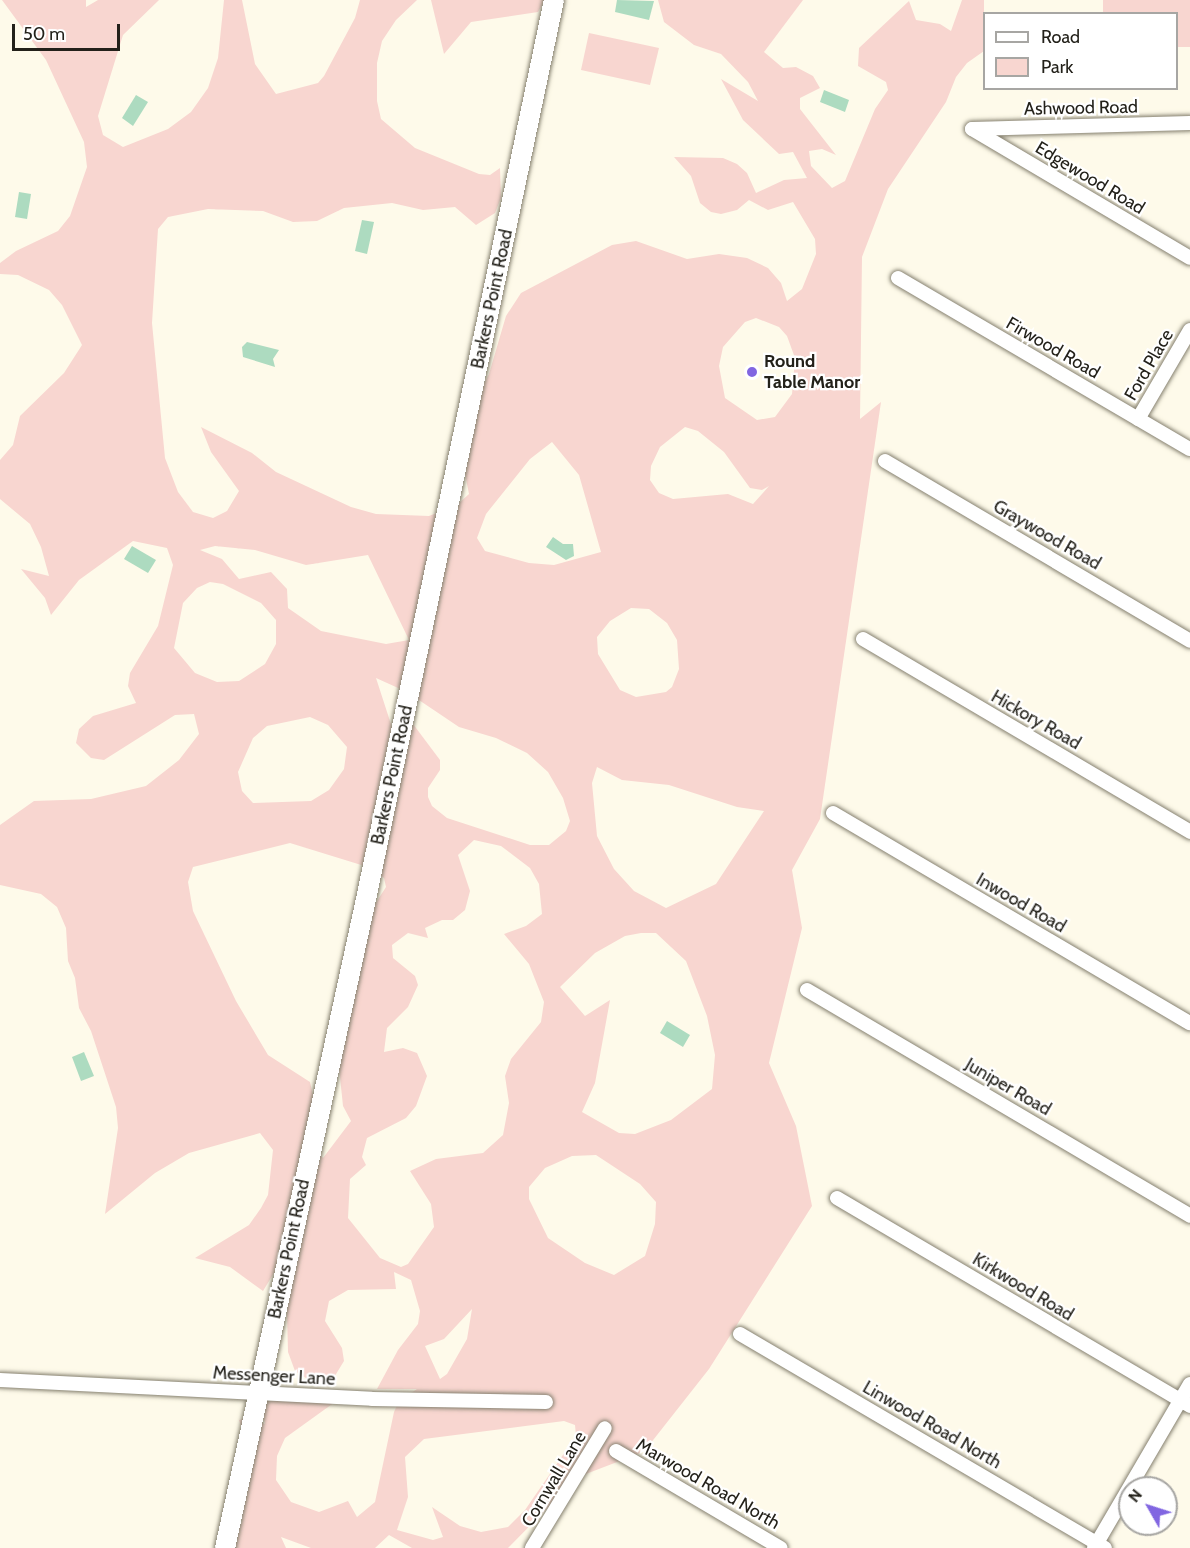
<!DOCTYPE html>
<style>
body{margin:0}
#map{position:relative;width:1190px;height:1548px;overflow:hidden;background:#fefaea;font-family:Cabin,sans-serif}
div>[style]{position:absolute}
.green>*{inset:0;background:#f8d6d0}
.water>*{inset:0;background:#addbc0}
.roads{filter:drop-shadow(0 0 2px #85806f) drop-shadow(0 0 2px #85806f)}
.street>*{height:14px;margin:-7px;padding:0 7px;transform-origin:7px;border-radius:7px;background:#fff}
.secondary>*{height:20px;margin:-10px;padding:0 10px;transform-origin:10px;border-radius:10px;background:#fff}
.dots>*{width:16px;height:16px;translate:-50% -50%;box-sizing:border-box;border:3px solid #fff;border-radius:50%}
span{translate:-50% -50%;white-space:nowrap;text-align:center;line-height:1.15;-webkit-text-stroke:4.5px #fff;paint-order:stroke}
.street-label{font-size:18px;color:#23211a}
.poi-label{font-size:18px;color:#23211a;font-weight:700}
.left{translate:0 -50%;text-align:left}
.legend{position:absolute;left:983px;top:12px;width:195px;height:78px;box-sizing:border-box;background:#fff;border:2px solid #a7a6a3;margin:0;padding:8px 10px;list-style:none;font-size:18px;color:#23211a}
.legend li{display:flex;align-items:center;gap:12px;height:30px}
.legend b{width:30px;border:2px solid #a7a6a3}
.north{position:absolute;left:1118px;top:1476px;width:60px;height:60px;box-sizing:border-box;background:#fff;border:2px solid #a7a6a3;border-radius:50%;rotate:309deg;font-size:16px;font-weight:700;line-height:24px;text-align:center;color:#23211a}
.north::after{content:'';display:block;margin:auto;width:21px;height:27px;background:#8166e1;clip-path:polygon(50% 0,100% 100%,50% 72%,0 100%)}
.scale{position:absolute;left:12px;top:24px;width:108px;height:27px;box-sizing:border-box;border:3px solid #23211a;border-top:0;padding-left:8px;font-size:18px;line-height:21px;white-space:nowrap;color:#23211a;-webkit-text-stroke:4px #fff;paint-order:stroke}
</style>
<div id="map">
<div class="green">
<div style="clip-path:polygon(evenodd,2px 0,86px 0,86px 7px,98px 0,159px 0,123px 35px,98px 116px,103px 135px,123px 147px,168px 129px,191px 112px,208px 88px,218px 58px,224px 0,242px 0,255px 64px,276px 94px,318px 83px,324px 76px,355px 18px,360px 0,417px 0,396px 20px,382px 41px,377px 63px,377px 101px,381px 119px,415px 148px,479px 174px,490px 175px,500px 168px,501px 198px,495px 213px,476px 225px,455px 207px,423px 210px,392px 203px,344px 208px,317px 221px,293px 222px,263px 211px,208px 209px,168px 217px,158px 229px,152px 323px,165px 458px,178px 492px,193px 512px,213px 518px,227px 511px,239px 491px,211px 452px,201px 427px,252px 453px,276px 472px,351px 507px,376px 514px,429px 516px,457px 505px,469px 494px,461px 454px,467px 417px,489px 374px,506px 316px,521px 293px,612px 245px,636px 241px,687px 259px,719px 254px,747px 258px,768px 268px,781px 283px,787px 301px,802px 289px,816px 254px,815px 239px,793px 202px,768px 210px,749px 200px,737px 210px,721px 214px,711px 212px,700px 203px,691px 176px,674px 157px,723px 158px,737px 164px,747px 173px,756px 193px,784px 180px,807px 178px,793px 152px,779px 154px,743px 120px,721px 79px,758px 101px,748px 82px,721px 54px,694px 45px,664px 22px,658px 0,803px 0,764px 52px,783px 68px,796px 67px,813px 76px,820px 88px,800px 98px,800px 109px,836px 155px,822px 149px,809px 151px,811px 166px,832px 188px,845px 181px,875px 109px,888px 90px,886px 82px,858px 66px,859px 48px,909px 1px,916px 20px,940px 24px,951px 31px,962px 0,984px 0,984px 51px,967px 63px,956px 77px,946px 102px,888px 189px,862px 257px,860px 419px,881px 402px,820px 819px,792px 870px,802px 928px,769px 1063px,796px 1126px,812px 1206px,709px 1369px,650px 1444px,638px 1454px,578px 1477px,508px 1548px,412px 1548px,389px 1535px,375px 1548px,311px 1548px,281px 1537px,286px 1548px,229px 1548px,242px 1522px,246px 1440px,239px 1420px,250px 1417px,265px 1424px,257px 1393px,335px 1402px,285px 1438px,277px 1456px,276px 1480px,291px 1502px,319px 1512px,348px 1501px,357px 1517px,375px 1502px,394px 1412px,399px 1401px,417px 1389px,377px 1389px,398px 1350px,418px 1324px,420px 1311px,411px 1280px,394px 1272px,396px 1289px,348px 1290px,329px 1301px,325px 1321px,342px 1348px,344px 1361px,333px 1379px,325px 1383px,309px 1380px,295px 1371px,288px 1352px,286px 1275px,280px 1263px,263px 1291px,230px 1267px,195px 1258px,249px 1225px,261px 1208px,268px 1195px,273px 1150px,260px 1133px,189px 1153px,155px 1173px,105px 1214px,118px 1128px,116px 1107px,91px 1031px,79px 1008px,75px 978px,68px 961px,66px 928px,57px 907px,41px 894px,0 885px,0 825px,34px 801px,91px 799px,146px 786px,179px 760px,199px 734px,194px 714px,175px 715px,104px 760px,91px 758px,76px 743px,79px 729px,93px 716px,136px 703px,128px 686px,130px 673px,158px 626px,173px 565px,167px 548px,133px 541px,79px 580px,51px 615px,45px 598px,21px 569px,49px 576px,41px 547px,30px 524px,0 499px,0 460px,13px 445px,20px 416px,64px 373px,82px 345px,62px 305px,49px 290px,18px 275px,0 274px,0 263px,16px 251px,58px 231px,70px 216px,87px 167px,84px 142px,46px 60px,2px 0,756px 318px,779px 327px,787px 336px,795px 358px,792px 394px,775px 417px,757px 420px,725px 398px,719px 366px,723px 347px,745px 322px,756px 318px,2px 0,685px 427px,698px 431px,724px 452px,750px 488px,762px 490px,769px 486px,753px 504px,728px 494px,673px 499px,659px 493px,650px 480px,651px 466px,660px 447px,685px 427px,2px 0,552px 442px,579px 475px,601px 552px,554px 565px,529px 563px,485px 551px,477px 538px,486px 514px,530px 459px,552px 442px,2px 0,215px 546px,255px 550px,306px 565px,368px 555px,409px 640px,386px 644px,321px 631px,288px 608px,287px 589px,271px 572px,239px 579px,222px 559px,200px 550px,215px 546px,2px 0,210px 582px,223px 584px,261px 603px,276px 620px,276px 644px,265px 664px,239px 681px,217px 682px,195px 673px,174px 648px,183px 603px,197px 588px,210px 582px,2px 0,631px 608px,649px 609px,667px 623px,677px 640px,679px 669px,672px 687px,666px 692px,636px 697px,620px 690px,598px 654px,597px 637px,610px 621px,631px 608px,2px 0,376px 678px,407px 692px,459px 727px,496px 738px,527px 753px,548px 772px,563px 798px,570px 821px,566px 831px,549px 845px,530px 845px,447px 818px,432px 806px,428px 797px,428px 788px,440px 770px,440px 760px,413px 724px,401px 755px,376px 678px,2px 0,310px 717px,328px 725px,347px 747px,344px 769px,329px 790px,311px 801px,253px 803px,242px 791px,238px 772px,253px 738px,267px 726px,310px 717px,2px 0,597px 767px,622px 780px,669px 785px,737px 807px,764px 811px,716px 884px,666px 908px,634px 891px,614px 869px,597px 836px,592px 783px,597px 767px,2px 0,474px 840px,501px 846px,530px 868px,539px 884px,542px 914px,526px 926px,504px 934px,529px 964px,544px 1002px,541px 1022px,511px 1059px,505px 1076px,509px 1103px,503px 1135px,483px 1153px,436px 1159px,410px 1171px,431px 1204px,434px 1227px,408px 1264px,401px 1267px,380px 1258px,348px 1218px,350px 1179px,366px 1165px,362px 1157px,367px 1138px,406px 1118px,416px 1106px,427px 1076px,417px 1053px,403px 1048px,384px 1052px,387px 1028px,408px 1007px,418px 985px,415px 976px,393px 958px,392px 945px,408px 933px,428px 938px,425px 928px,442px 920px,453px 920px,465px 910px,470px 891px,458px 855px,474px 840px,2px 0,290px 843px,371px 868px,384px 878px,386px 887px,370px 912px,338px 1058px,343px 1106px,351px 1121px,323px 1158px,310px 1144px,313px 1095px,310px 1082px,268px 1055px,236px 1001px,193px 911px,188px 882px,193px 867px,290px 843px,2px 0,641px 933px,656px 933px,686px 961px,707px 1016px,715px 1055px,712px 1089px,671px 1120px,635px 1134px,619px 1133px,582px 1112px,595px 1083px,610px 1000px,585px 1016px,560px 987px,595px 953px,625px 936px,641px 933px,2px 0,596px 1155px,640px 1184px,656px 1202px,655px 1224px,645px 1256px,614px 1275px,585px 1263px,548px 1238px,529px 1199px,529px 1187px,545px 1168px,572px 1156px,596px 1155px,2px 0,472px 1309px,467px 1339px,447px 1374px,440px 1379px,425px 1346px,444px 1339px,472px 1309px,2px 0,564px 1421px,575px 1425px,576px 1436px,525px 1510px,508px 1527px,481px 1532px,460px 1526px,432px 1507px,443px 1537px,433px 1540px,397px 1530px,408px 1497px,405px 1457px,424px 1439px,564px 1421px)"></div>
<div style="clip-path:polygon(431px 0,545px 0,538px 12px,471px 22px,444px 54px)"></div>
<div style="clip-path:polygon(1103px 0,1190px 0,1190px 47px,1177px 47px,1176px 14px,1103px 13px)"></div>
<div style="clip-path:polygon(589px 33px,659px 48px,650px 85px,581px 70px)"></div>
</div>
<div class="water">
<div style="clip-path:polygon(617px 0,654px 1px,649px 20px,615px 12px)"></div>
<div style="clip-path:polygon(824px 90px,849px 100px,845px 112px,820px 102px)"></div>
<div style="clip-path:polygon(136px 95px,148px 102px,133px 126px,122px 118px)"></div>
<div style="clip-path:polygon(19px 192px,31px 194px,27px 219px,15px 217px)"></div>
<div style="clip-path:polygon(362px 220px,374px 222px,367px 254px,355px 251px)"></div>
<div style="clip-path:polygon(247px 342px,279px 350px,273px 359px,275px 367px,243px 357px,242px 347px)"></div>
<div style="clip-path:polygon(553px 537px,563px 544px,573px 544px,574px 556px,566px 560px,546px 547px)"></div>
<div style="clip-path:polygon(132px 546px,156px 560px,148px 573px,124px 559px)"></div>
<div style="clip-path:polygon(667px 1021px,690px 1035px,683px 1047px,660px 1033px)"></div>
<div style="clip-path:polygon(84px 1052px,94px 1076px,81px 1081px,72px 1057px)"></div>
</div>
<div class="roads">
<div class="street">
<div style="left:972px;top:129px;width:253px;rotate:30.6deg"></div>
<div style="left:972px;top:129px;width:218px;rotate:-1.6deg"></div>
<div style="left:898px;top:278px;width:338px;rotate:30.4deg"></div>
<div style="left:1138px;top:419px;width:103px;rotate:-59.7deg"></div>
<div style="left:885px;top:461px;width:354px;rotate:30.5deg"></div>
<div style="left:863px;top:639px;width:380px;rotate:30.5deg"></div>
<div style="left:833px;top:813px;width:414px;rotate:30.5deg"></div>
<div style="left:807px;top:990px;width:445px;rotate:30.5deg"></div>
<div style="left:837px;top:1198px;width:410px;rotate:30.5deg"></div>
<div style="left:740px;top:1334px;width:423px;rotate:30.4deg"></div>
<div style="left:0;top:1380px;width:372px;rotate:2.9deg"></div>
<div style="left:372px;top:1399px;width:174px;rotate:1deg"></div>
<div style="left:616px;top:1451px;width:191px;rotate:30.5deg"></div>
<div style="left:532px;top:1548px;width:140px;rotate:-58.7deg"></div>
<div style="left:1094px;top:1548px;width:190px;rotate:-59.7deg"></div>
</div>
<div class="secondary">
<div style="left:225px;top:1548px;width:664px;rotate:-77.74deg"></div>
<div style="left:366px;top:899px;width:918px;rotate:-78.19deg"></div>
</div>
</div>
<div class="dots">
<div style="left:752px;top:372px;background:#8166e1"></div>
</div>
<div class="street-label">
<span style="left:1081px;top:108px;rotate:-1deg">Ashwood Road</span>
<span style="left:1090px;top:178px;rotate:31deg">Edgewood Road</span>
<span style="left:492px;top:299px;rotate:-78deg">Barkers Point Road</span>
<span style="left:1053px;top:348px;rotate:30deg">Firwood Road</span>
<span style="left:1149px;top:365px;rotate:-60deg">Ford Place</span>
<span style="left:1047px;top:535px;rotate:30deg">Graywood Road</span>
<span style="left:1036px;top:720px;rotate:30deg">Hickory Road</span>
<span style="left:392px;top:775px;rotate:-78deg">Barkers Point Road</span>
<span style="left:1021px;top:903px;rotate:30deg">Inwood Road</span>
<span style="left:1008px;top:1087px;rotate:30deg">Juniper Road</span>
<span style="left:289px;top:1249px;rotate:-78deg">Barkers Point Road</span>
<span style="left:1023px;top:1287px;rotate:31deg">Kirkwood Road</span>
<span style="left:274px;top:1376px;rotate:3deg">Messenger Lane</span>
<span style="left:932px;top:1425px;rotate:30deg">Linwood Road North</span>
<span style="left:554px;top:1479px;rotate:-59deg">Cornwall Lane</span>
<span style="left:708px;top:1484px;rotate:30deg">Marwood Road North</span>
</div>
<div class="poi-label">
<span class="left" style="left:764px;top:372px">Round<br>Table Manor</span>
</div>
<ul class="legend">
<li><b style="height:8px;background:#fff"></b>Road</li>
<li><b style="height:16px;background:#f8d6d0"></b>Park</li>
</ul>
<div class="north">N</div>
<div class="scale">50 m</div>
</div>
